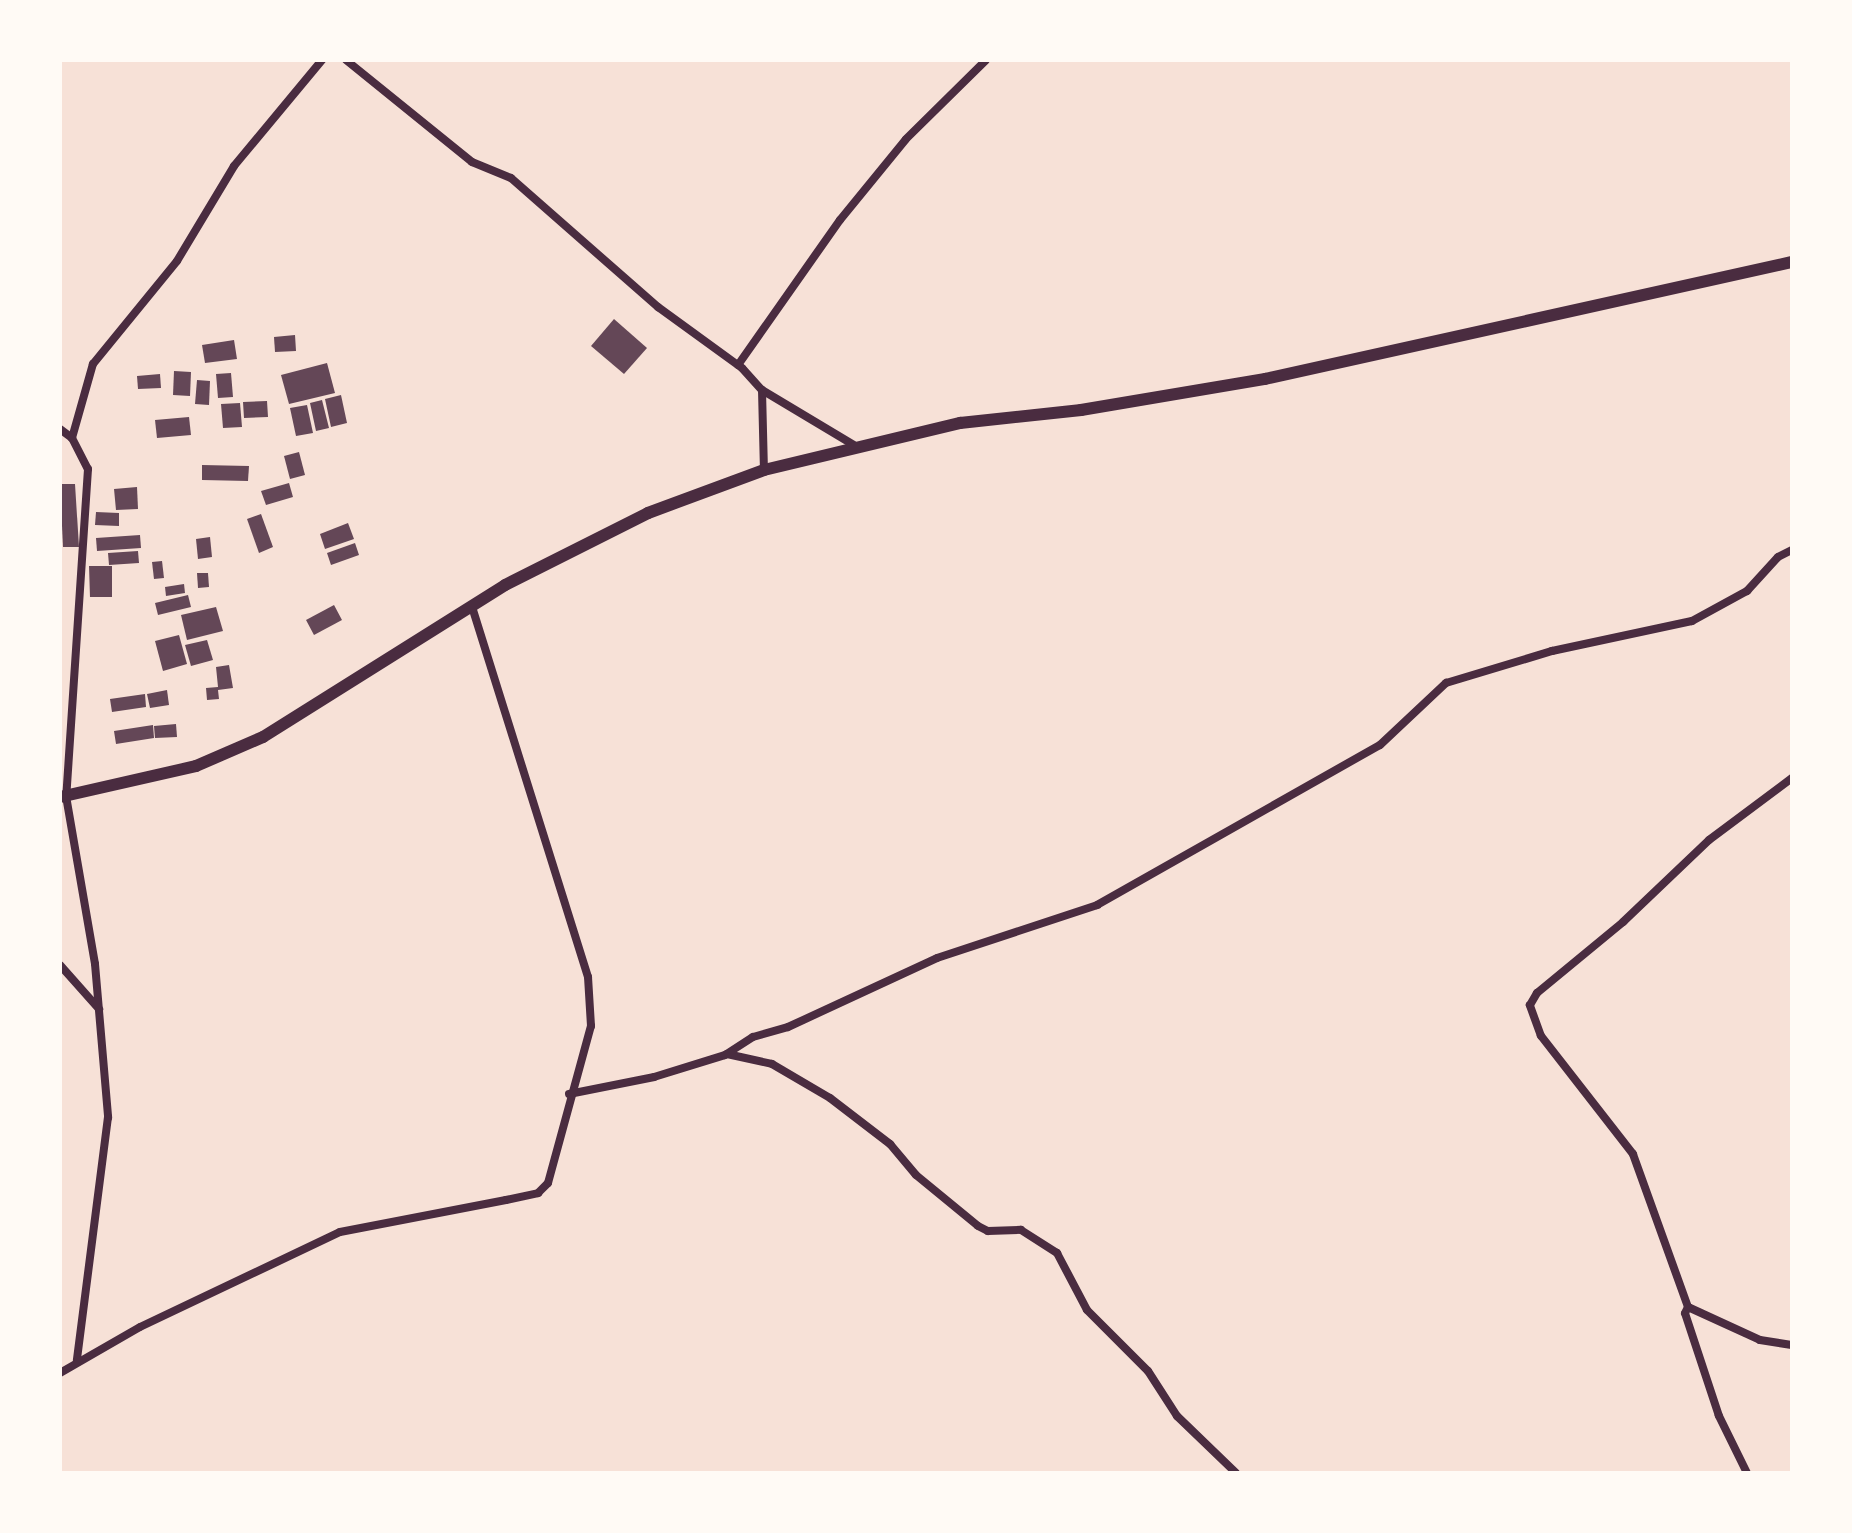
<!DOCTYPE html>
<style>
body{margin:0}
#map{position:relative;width:1852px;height:1533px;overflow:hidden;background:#f7e1d7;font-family:Ubuntu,sans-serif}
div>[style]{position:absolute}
.building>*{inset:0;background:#644757}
.minor>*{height:8px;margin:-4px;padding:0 4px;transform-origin:4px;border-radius:4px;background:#4a2c40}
.tertiary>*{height:12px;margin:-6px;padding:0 6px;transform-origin:6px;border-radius:6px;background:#4a2c40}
span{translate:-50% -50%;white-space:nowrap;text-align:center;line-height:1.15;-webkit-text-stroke:6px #fffaf5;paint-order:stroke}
.frame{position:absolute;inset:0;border:62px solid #fffaf5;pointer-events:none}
</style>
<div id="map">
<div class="building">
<div style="clip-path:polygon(614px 319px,647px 348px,624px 374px,591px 346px)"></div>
<div style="clip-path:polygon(295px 335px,296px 351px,275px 352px,274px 337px)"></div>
<div style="clip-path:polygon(234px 340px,237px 359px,205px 363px,202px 345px)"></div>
<div style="clip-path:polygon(327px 363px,335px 393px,289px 404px,281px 375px)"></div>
<div style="clip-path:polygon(174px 371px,191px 372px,190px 396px,173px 395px)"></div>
<div style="clip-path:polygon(231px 373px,233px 397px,218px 398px,216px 374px)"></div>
<div style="clip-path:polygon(160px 374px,161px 388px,138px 389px,137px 376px)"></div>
<div style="clip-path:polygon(197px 380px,210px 381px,209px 405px,195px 404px)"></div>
<div style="clip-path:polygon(341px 395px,347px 423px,331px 427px,325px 399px)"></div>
<div style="clip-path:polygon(322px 400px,329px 428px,316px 431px,310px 403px)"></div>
<div style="clip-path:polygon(267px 401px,268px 417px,244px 418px,243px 402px)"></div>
<div style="clip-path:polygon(240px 403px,242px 427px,223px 428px,221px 404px)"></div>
<div style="clip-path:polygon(307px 405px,313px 433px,296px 436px,290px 408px)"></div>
<div style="clip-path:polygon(189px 417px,191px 435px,157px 438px,155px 420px)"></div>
<div style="clip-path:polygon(299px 452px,305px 475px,290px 479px,284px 456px)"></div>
<div style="clip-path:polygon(202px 465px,249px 466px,248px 481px,202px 480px)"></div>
<div style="clip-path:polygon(289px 483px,293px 497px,266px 505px,261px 491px)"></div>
<div style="clip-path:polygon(60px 484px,75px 484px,79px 547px,63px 547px)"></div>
<div style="clip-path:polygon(137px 487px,138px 509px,116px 510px,114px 489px)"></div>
<div style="clip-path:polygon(96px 512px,119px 513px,119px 526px,95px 525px)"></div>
<div style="clip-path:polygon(261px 514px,273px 547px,259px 553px,247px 519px)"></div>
<div style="clip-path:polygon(348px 523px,354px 539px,325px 549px,320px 534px)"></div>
<div style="clip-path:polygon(140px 535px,141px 548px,97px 551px,96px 538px)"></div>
<div style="clip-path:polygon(210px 537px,212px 557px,198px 559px,196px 539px)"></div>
<div style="clip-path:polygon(355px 543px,359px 555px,331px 565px,327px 553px)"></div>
<div style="clip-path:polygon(138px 551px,139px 563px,109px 565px,108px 553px)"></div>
<div style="clip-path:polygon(162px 561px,164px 578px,154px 579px,152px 562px)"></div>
<div style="clip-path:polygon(89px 566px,112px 566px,112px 597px,90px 597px)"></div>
<div style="clip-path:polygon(197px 573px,208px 573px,209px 587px,198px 588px)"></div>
<div style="clip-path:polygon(184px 584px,185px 593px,166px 596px,165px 587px)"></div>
<div style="clip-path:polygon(188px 595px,191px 607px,158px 615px,155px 603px)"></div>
<div style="clip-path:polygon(334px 605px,342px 620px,314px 635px,306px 620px)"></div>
<div style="clip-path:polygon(216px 607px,223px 631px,187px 640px,181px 615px)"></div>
<div style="clip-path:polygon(179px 635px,187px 664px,163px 671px,155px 641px)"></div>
<div style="clip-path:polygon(207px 640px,213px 660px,191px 666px,185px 645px)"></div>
<div style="clip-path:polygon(229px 665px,233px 688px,218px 690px,219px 699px,207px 700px,206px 688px,218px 687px,216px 667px)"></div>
<div style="clip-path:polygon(167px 690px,169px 705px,150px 708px,147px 694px)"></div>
<div style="clip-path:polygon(145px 694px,146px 707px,112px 712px,110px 699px)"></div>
<div style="clip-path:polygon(176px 724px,177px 737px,155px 738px,154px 726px)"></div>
<div style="clip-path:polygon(153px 725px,154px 738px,116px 744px,114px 731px)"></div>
</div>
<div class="minor">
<div style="left:346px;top:60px;width:162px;rotate:39deg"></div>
<div style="left:472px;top:162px;width:42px;rotate:22.3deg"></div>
<div style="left:511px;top:178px;width:196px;rotate:41.3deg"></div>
<div style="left:658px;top:307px;width:104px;rotate:36deg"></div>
<div style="left:742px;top:368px;width:30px;rotate:48deg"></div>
<div style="left:762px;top:390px;width:107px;rotate:30.9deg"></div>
<div style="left:738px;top:365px;width:177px;rotate:-54.9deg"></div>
<div style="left:840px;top:220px;width:104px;rotate:-50.8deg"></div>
<div style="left:906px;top:139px;width:112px;rotate:-44.6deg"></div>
<div style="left:762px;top:390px;width:80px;rotate:88.6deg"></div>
<div style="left:60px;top:429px;width:15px;rotate:37deg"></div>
<div style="left:72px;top:438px;width:35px;rotate:63deg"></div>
<div style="left:88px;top:469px;width:328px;rotate:93.8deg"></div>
<div style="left:66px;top:796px;width:170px;rotate:80.2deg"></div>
<div style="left:95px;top:964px;width:154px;rotate:85.1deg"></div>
<div style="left:108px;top:1117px;width:245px;rotate:97.3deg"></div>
<div style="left:72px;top:438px;width:77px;rotate:-74.2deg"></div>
<div style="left:93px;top:364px;width:133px;rotate:-50.8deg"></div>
<div style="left:177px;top:261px;width:111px;rotate:-59deg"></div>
<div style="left:234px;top:166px;width:138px;rotate:-50.3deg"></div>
<div style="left:60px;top:965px;width:59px;rotate:48.4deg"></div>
<div style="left:727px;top:1054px;width:46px;rotate:12.5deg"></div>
<div style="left:772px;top:1064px;width:67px;rotate:30.4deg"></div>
<div style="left:830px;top:1098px;width:76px;rotate:37.5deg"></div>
<div style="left:890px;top:1144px;width:40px;rotate:50deg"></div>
<div style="left:916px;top:1175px;width:80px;rotate:39.4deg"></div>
<div style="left:978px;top:1226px;width:11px;rotate:27deg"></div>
<div style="left:988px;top:1231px;width:33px;rotate:-2deg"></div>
<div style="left:1021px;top:1230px;width:43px;rotate:32.6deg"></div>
<div style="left:1057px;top:1253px;width:64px;rotate:62.2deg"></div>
<div style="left:1087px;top:1310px;width:86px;rotate:45deg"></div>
<div style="left:1148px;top:1371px;width:54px;rotate:57.2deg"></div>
<div style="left:1177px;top:1416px;width:82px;rotate:44deg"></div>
<div style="left:569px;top:1094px;width:87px;rotate:-11.3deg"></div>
<div style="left:654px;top:1077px;width:74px;rotate:-17.2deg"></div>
<div style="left:725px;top:1055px;width:33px;rotate:-33deg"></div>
<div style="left:753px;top:1037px;width:36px;rotate:-16deg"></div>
<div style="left:788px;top:1027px;width:164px;rotate:-24.8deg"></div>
<div style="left:937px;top:958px;width:169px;rotate:-18.3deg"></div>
<div style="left:1097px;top:905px;width:325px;rotate:-29.5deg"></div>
<div style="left:1380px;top:745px;width:91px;rotate:-43.2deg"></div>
<div style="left:1446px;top:683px;width:111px;rotate:-16.8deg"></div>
<div style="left:1552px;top:651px;width:143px;rotate:-12.1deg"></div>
<div style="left:1692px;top:621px;width:63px;rotate:-28.6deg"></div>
<div style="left:1747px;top:591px;width:46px;rotate:-47.6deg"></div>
<div style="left:1778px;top:557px;width:16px;rotate:-27deg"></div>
<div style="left:1688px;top:1307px;width:79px;rotate:24.6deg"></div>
<div style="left:1760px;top:1340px;width:32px;rotate:9deg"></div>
<div style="left:60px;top:1373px;width:92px;rotate:-29.9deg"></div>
<div style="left:140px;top:1327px;width:221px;rotate:-25.4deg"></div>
<div style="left:340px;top:1232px;width:169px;rotate:-10.9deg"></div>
<div style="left:506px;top:1200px;width:33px;rotate:-12deg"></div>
<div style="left:538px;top:1193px;width:14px;rotate:-45deg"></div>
<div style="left:548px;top:1183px;width:163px;rotate:-74.7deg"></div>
<div style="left:591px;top:1026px;width:49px;rotate:-93.5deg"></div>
<div style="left:588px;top:977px;width:389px;rotate:-107.4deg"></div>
<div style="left:1747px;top:1473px;width:64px;rotate:-116.2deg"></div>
<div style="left:1719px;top:1416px;width:108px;rotate:-108.3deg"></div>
<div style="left:1685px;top:1313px;width:7px;rotate:-63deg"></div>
<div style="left:1688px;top:1307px;width:163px;rotate:-109.8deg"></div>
<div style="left:1633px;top:1154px;width:150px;rotate:-127.9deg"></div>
<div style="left:1541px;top:1036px;width:33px;rotate:-110deg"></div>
<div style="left:1530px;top:1005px;width:14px;rotate:-60deg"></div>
<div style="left:1537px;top:993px;width:112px;rotate:-39.5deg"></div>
<div style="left:1623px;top:922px;width:119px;rotate:-43.6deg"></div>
<div style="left:1709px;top:840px;width:104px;rotate:-36.8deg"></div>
</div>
<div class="tertiary">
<div style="left:60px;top:797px;width:139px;rotate:-12.8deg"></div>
<div style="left:196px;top:766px;width:73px;rotate:-23.4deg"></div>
<div style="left:263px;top:737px;width:286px;rotate:-32.1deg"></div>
<div style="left:505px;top:585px;width:160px;rotate:-26.7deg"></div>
<div style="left:648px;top:513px;width:124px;rotate:-20.3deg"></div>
<div style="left:764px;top:470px;width:202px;rotate:-13.5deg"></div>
<div style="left:960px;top:423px;width:122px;rotate:-6.1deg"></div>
<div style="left:1081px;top:410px;width:187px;rotate:-9.6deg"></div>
<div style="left:1265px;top:379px;width:540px;rotate:-12.52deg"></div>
</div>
<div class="frame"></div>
</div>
